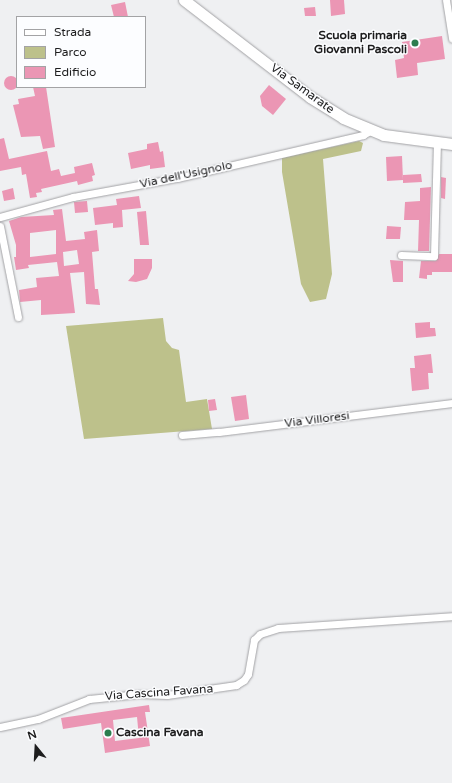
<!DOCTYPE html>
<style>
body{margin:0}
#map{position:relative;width:452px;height:783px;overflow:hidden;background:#eff0f2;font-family:"Varela Round",sans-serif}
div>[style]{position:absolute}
.green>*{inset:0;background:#bdc18b}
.building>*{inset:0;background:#eb96b4}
.round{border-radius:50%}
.roads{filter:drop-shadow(0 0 1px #a2a2a5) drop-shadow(0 0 1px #a2a2a5)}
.street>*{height:7px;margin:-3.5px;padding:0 3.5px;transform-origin:3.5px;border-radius:3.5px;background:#fff}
.secondary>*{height:11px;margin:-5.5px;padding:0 5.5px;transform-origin:5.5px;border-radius:5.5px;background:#fff}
.dots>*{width:11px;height:11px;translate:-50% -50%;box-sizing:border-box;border:2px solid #fcfdff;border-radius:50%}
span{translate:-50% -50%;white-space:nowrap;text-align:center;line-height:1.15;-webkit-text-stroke:3px #fcfdff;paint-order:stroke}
.poi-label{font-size:12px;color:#1d1d1e;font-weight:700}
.right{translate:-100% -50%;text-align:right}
.left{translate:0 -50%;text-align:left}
.street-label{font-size:12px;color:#1d1d1e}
.legend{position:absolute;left:16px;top:16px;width:130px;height:72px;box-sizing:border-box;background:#fcfdff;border:1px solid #a3a3a5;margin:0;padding:5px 7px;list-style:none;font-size:12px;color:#1d1d1e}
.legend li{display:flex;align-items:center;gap:8px;height:20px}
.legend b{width:20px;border:1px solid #a3a3a5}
.north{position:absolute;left:16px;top:727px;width:40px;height:40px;-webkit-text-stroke:3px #fcfdff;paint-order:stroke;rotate:342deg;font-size:11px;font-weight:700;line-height:16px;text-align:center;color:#1d1d1e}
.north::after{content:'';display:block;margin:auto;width:14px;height:18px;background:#1d1d1e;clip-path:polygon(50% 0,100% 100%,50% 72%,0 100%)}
</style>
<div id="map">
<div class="green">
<div style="clip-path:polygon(359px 141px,363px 143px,361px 151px,323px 159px,332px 274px,326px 299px,310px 302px,301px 284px,282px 172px,282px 158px)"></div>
<div style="clip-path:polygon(163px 318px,166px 341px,172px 348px,179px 350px,186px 402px,207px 399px,212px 429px,84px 439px,66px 326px)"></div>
</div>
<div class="building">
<div style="clip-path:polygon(330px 0,344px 0,345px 14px,331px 16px)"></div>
<div style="clip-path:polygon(125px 2px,128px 17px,114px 17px,111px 5px)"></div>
<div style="clip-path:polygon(315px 7px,316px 16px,305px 16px,304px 8px)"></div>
<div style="clip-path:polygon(442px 36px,445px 59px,417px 63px,418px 75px,397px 78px,395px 60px,404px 58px,402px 42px)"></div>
<div class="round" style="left:4px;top:76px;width:14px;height:14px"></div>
<div style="clip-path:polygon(269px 85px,286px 99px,273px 115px,262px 106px,260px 96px)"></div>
<div style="clip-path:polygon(33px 87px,46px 87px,55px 147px,43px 149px,40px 136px,21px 137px,13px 105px,19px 104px,18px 99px,35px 96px)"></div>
<div style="clip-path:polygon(4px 138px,9px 159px,47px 151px,51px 171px,59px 169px,61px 176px,75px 173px,74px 167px,92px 163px,95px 175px,92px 176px,93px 181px,78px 185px,77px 181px,41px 189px,42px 192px,36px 193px,37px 197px,30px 198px,26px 174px,22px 175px,21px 167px,0 171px,0 139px)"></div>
<div style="clip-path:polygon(158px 142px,160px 152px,163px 151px,165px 167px,150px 169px,150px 165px,131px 169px,128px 153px,147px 149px,147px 144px)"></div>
<div style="clip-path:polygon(402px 156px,403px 180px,387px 181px,386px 157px)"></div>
<div style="clip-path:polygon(421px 174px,422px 182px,403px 183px,403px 175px)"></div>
<div style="clip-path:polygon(441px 177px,446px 178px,445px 199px,441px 198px)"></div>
<div style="clip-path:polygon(431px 187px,429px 251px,418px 251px,419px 220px,404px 220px,405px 202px,420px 201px,420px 188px)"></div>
<div style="clip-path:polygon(13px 188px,15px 199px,4px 201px,2px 191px)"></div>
<div style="clip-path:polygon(139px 196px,141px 208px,122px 210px,123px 227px,113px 228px,113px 223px,95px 225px,93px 208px,117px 205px,116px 199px)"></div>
<div style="clip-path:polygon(87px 201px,88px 212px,75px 213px,74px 202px)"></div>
<div style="clip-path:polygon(evenodd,62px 209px,66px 241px,85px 239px,84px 232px,97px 230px,99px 251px,92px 252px,95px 289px,98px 289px,100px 305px,86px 304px,84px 272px,70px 273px,75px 313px,41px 315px,41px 300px,20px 302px,19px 290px,37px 287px,36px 278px,59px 276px,57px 262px,28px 265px,29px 268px,16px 270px,14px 257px,16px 257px,16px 245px,9px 221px,21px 217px,54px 215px,53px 210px,62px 209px,56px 230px,56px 254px,30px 257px,30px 233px,56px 230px,62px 209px,77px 250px,79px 264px,64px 266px,63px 252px,77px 250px)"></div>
<div style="clip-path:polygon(146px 211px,149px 245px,140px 245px,137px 212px)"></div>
<div style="clip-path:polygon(387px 226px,401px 227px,400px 239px,386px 239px)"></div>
<div style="clip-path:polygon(439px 254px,452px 254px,452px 272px,432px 272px,432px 275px,427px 275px,427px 279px,419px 278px,421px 261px,436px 261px)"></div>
<div style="clip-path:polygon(134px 259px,152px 259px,152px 268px,147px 279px,136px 282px,128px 281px,134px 274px)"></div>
<div style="clip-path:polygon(390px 260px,403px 261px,403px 282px,393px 282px)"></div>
<div style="clip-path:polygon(430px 322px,430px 328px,435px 328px,436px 336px,416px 338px,415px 323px)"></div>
<div style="clip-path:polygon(431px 354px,433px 373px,428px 373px,429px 389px,412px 391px,410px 368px,415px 368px,414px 356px)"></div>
<div style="clip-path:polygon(246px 395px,249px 419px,235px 421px,231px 397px)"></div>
<div style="clip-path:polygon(215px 399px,217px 410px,209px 411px,208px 400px)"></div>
<div style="clip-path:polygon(evenodd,149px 705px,150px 712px,145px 712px,150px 746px,105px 753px,101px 723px,63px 729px,61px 718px,149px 705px,137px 717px,139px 738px,115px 741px,113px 720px,137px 717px)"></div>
</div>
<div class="roads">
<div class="street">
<div style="left:446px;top:0;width:39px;rotate:81deg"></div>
<div style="left:0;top:217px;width:76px;rotate:-15.3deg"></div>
<div style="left:73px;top:197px;width:106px;rotate:-10.4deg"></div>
<div style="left:177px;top:178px;width:191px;rotate:-13deg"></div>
<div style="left:363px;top:135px;width:8px;rotate:-30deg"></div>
<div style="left:0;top:226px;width:93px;rotate:78.8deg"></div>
<div style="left:401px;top:255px;width:33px;rotate:2deg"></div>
<div style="left:434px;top:256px;width:113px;rotate:-88.5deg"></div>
<div style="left:182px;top:435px;width:37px;rotate:-5deg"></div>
<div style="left:219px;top:432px;width:235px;rotate:-7.1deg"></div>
<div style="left:0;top:727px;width:39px;rotate:-12deg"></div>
<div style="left:38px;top:719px;width:55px;rotate:-21.4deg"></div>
<div style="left:89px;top:699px;width:50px;rotate:-5.7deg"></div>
<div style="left:139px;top:694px;width:28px;rotate:2deg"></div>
<div style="left:167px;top:695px;width:70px;rotate:-8.2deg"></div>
<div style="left:236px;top:685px;width:9px;rotate:-32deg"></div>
<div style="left:244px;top:680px;width:7px;rotate:-56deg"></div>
<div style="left:248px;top:674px;width:35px;rotate:-80deg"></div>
<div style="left:254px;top:640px;width:8px;rotate:-45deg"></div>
<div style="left:260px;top:634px;width:19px;rotate:-18deg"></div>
<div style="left:278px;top:628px;width:174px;rotate:-3.9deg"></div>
</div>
<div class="secondary">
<div style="left:184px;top:0;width:159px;rotate:37.6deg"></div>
<div style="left:310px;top:97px;width:39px;rotate:32deg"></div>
<div style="left:343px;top:118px;width:44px;rotate:22.5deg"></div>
<div style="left:384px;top:135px;width:69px;rotate:7.5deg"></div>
</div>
</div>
<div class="dots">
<div style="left:415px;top:43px;background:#2c7d4f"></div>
<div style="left:108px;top:733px;background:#2c7d4f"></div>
</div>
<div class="poi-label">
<span class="right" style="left:407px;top:43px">Scuola primaria<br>Giovanni Pascoli</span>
<span class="left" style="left:116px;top:733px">Cascina Favana</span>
</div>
<div class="street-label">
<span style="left:302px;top:89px;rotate:36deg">Via Samarate</span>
<span style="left:186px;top:175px;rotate:-12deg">Via dell'Usignolo</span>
<span style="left:317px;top:420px;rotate:-7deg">Via Villoresi</span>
<span style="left:159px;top:693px;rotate:-4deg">Via Cascina Favana</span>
</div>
<ul class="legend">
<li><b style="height:5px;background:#fff"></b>Strada</li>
<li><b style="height:11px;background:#bdc18b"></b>Parco</li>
<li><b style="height:11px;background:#eb96b4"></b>Edificio</li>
</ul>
<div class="north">N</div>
</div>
